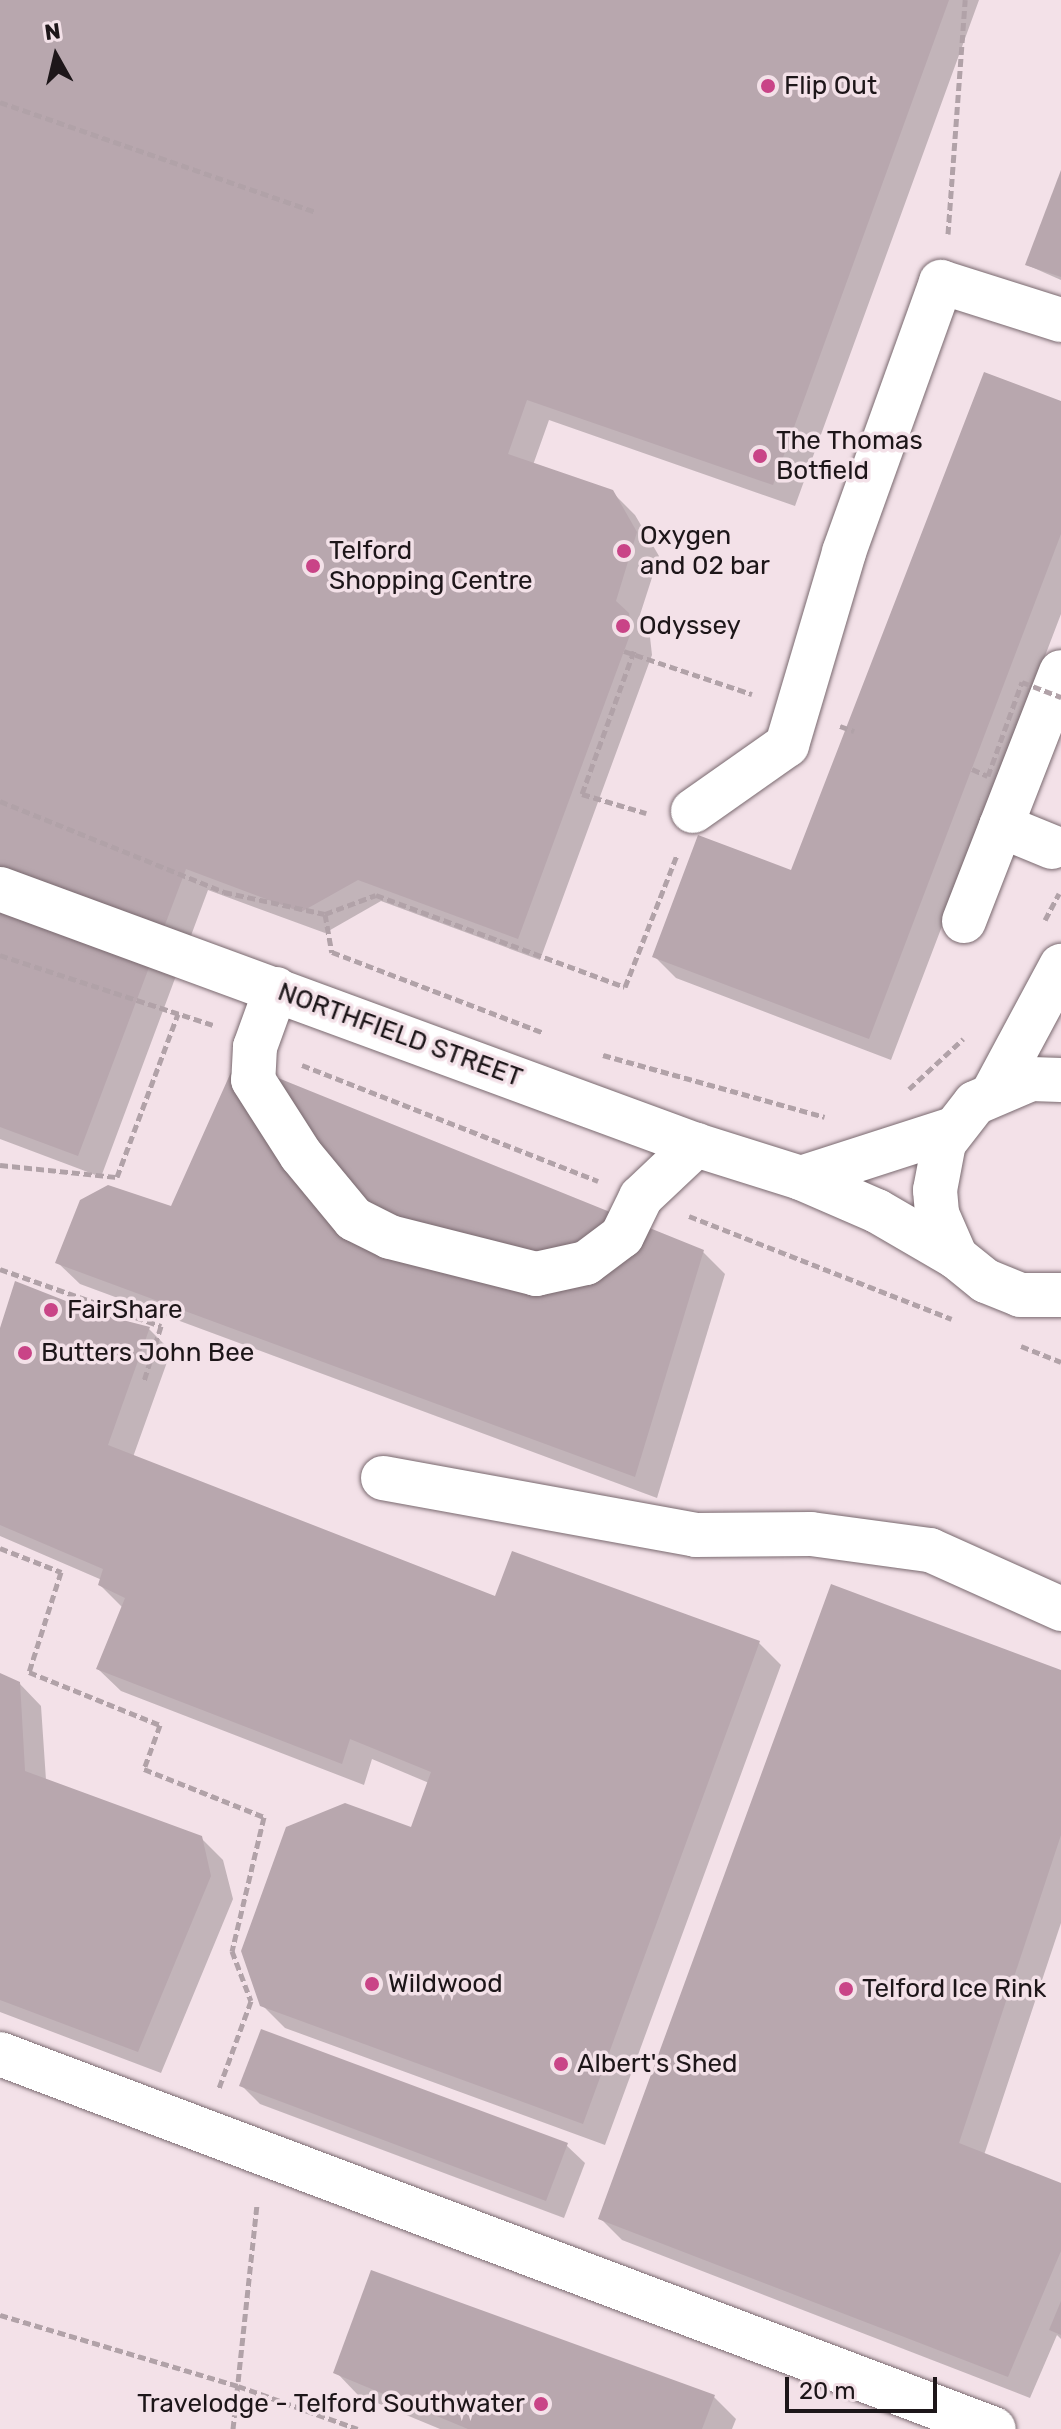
<!DOCTYPE html>
<style>
body{margin:0}
#map{position:relative;width:1061px;height:2429px;overflow:hidden;background:#f3e1e8;font-family:Rubik,sans-serif}
div>[style]{position:absolute}
.shadow>*{inset:0;background:#0003}
.building>*{inset:0;background:#b8a7ae}
.path>*{height:5px;margin-top:-2.5px;transform-origin:0;background:repeating-linear-gradient(90deg,#b1a2a8 0 8px,transparent 0 12px)}
.roads{filter:drop-shadow(0 0 2px #79696f) drop-shadow(0 0 2px #79696f)}
.minor>*{height:44px;margin:-22px;padding:0 22px;transform-origin:22px;border-radius:22px;background:#fff}
.path-bridge>*{height:5px;margin-top:-2.5px;transform-origin:0;background:repeating-linear-gradient(90deg,#b1a2a8 0 8px,transparent 0 12px)}
.dots>*{width:22px;height:22px;translate:-50% -50%;box-sizing:border-box;border:4px solid #f3e1e8;border-radius:50%}
span{translate:-50% -50%;white-space:nowrap;text-align:center;line-height:1.15;-webkit-text-stroke:7px #f3e1e8;paint-order:stroke}
.poi-label{font-size:26px;color:#1d1619}
.left{translate:0 -50%;text-align:left}
.right{translate:-100% -50%;text-align:right}
.street-label{font-size:26px;color:#1d1619}
.north{position:absolute;left:16px;top:16px;width:80px;height:80px;-webkit-text-stroke:6px #f3e1e8;paint-order:stroke;rotate:352deg;font-size:22px;font-weight:700;line-height:32px;text-align:center;color:#1d1619}
.north::after{content:'';display:block;margin:auto;width:28px;height:36px;background:#1d1619;clip-path:polygon(50% 0,100% 100%,50% 72%,0 100%)}
.scale{position:absolute;left:785px;top:2377px;width:152px;height:36px;box-sizing:border-box;border:4px solid #1d1619;border-top:0;padding-left:10px;font-size:24px;line-height:28px;white-space:nowrap;color:#1d1619;-webkit-text-stroke:6px #f3e1e8;paint-order:stroke}
</style>
<div id="map">
<div class="shadow">
<div style="clip-path:polygon(0 0,979px 0,795px 506px,549px 420px,533px 465px,612px 492px,635px 515px,659px 556px,637px 624px,650px 637px,652px 655px,540px 960px,381px 901px,325px 933px,208px 890px,101px 1177px,0 1139px)"></div>
<div style="clip-path:polygon(1061px 177px,1061px 280px,1027px 265px)"></div>
<div style="clip-path:polygon(1061px 403px,1061px 614px,891px 1060px,676px 978px,654px 956px,792px 873px)"></div>
<div style="clip-path:polygon(172px 1209px,703px 1252px,725px 1274px,657px 1498px,80px 1284px,57px 1262px)"></div>
<div style="clip-path:polygon(98px 1316px,149px 1329px,171px 1351px,133px 1457px,496px 1599px,759px 1643px,781px 1665px,605px 2145px,285px 2028px,262px 2005px,412px 1829px,429px 1783px,372px 1759px,364px 1785px,121px 1691px,98px 1669px,123px 1608px,100px 1585px,102px 1580px,0 1536px,0 1334px)"></div>
<div style="clip-path:polygon(1061px 1672px,1061px 1923px,984px 2155px,1061px 2185px,1061px 2339px,1057px 2335px,1030px 2398px,622px 2240px,600px 2218px)"></div>
<div style="clip-path:polygon(0 1675px,19px 1683px,41px 1706px,46px 1780px,200px 1837px,223px 1860px,233px 1899px,161px 2073px,0 2012px)"></div>
<div style="clip-path:polygon(242px 2086px,566px 2145px,585px 2163px,564px 2218px,260px 2104px)"></div>
<div style="clip-path:polygon(336px 2372px,714px 2397px,736px 2419px,732px 2429px,440px 2429px,358px 2395px)"></div>
</div>
<div class="building">
<div style="clip-path:polygon(0 0,949px 0,773px 485px,527px 400px,508px 454px,613px 490px,637px 532px,616px 601px,629px 613px,631px 632px,518px 939px,358px 880px,301px 912px,186px 869px,78px 1156px,0 1127px)"></div>
<div style="clip-path:polygon(1061px 170px,1061px 277px,1025px 265px)"></div>
<div style="clip-path:polygon(984px 372px,1061px 401px,1061px 534px,869px 1039px,652px 957px,698px 835px,791px 870px)"></div>
<div style="clip-path:polygon(236px 1061px,704px 1250px,635px 1477px,55px 1263px,80px 1200px,108px 1185px,171px 1206px)"></div>
<div style="clip-path:polygon(15px 1281px,99px 1314px,150px 1327px,108px 1445px,495px 1596px,512px 1551px,760px 1641px,583px 2124px,260px 2006px,241px 1951px,286px 1827px,345px 1803px,411px 1827px,431px 1772px,350px 1739px,342px 1764px,96px 1669px,125px 1598px,98px 1585px,103px 1569px,0 1525px,0 1328px)"></div>
<div style="clip-path:polygon(831px 1584px,1061px 1670px,1061px 1835px,959px 2143px,1061px 2183px,1061px 2251px,1008px 2377px,598px 2219px)"></div>
<div style="clip-path:polygon(0 1673px,20px 1682px,25px 1771px,202px 1836px,211px 1876px,138px 2052px,0 2000px)"></div>
<div style="clip-path:polygon(261px 2029px,568px 2143px,546px 2201px,239px 2086px)"></div>
<div style="clip-path:polygon(371px 2270px,715px 2395px,702px 2429px,468px 2429px,333px 2373px)"></div>
<div style="clip-path:polygon(1061px 2301px,1061px 2335px,1049px 2330px)"></div>
</div>
<div class="path">
<div style="left:0;top:102px;width:334px;rotate:19.2deg"></div>
<div style="left:948px;top:234px;width:235px;rotate:-85.8deg"></div>
<div style="left:624px;top:651px;width:135px;rotate:18.6deg"></div>
<div style="left:634px;top:651px;width:152px;rotate:110deg"></div>
<div style="left:582px;top:794px;width:67px;rotate:16.5deg"></div>
<div style="left:840px;top:726px;width:15px;rotate:20deg"></div>
<div style="left:0;top:801px;width:242px;rotate:22.1deg"></div>
<div style="left:224px;top:892px;width:103px;rotate:12.3deg"></div>
<div style="left:325px;top:914px;width:54px;rotate:-20.4deg"></div>
<div style="left:376px;top:895px;width:265px;rotate:20.3deg"></div>
<div style="left:625px;top:987px;width:142px;rotate:-68.5deg"></div>
<div style="left:325px;top:914px;width:39px;rotate:80deg"></div>
<div style="left:332px;top:952px;width:225px;rotate:20.9deg"></div>
<div style="left:1045px;top:920px;width:30px;rotate:-62deg"></div>
<div style="left:0;top:955px;width:224px;rotate:18.2deg"></div>
<div style="left:603px;top:1055px;width:230px;rotate:15.6deg"></div>
<div style="left:302px;top:1065px;width:318px;rotate:21.4deg"></div>
<div style="left:909px;top:1089px;width:74px;rotate:-42.8deg"></div>
<div style="left:0;top:1165px;width:118px;rotate:5.9deg"></div>
<div style="left:117px;top:1177px;width:174px;rotate:-69.5deg"></div>
<div style="left:689px;top:1216px;width:282px;rotate:21.4deg"></div>
<div style="left:0;top:1269px;width:171px;rotate:19.5deg"></div>
<div style="left:161px;top:1326px;width:58px;rotate:107.2deg"></div>
<div style="left:1021px;top:1346px;width:43px;rotate:21.8deg"></div>
<div style="left:0;top:1548px;width:66px;rotate:21.5deg"></div>
<div style="left:61px;top:1572px;width:105px;rotate:107.7deg"></div>
<div style="left:29px;top:1672px;width:141px;rotate:22deg"></div>
<div style="left:160px;top:1725px;width:47px;rotate:110deg"></div>
<div style="left:144px;top:1769px;width:129px;rotate:21.8deg"></div>
<div style="left:264px;top:1817px;width:138px;rotate:103.4deg"></div>
<div style="left:232px;top:1951px;width:53px;rotate:69.2deg"></div>
<div style="left:251px;top:2001px;width:93px;rotate:110.2deg"></div>
<div style="left:0;top:2315px;width:248px;rotate:16.6deg"></div>
<div style="left:238px;top:2386px;width:127px;rotate:19.7deg"></div>
<div style="left:233px;top:2429px;width:227px;rotate:-83.9deg"></div>
</div>
<div class="roads">
<div class="minor">
<div style="left:693px;top:811px;width:115px;rotate:-35.1deg"></div>
<div style="left:787px;top:745px;width:201px;rotate:-73.5deg"></div>
<div style="left:844px;top:552px;width:287px;rotate:-70.2deg"></div>
<div style="left:941px;top:282px;width:126px;rotate:17.6deg"></div>
<div style="left:1001px;top:826px;width:55px;rotate:22.4deg"></div>
<div style="left:0;top:889px;width:742px;rotate:20.19deg"></div>
<div style="left:696px;top:1145px;width:110px;rotate:17.4deg"></div>
<div style="left:801px;top:1178px;width:83px;rotate:23.5deg"></div>
<div style="left:877px;top:1211px;width:91px;rotate:30.2deg"></div>
<div style="left:964px;top:921px;width:267px;rotate:-68.7deg"></div>
<div style="left:276px;top:989px;width:62px;rotate:109.9deg"></div>
<div style="left:255px;top:1047px;width:33px;rotate:93deg"></div>
<div style="left:253px;top:1080px;width:89px;rotate:57.4deg"></div>
<div style="left:301px;top:1155px;width:83px;rotate:50.4deg"></div>
<div style="left:354px;top:1219px;width:40px;rotate:26.6deg"></div>
<div style="left:390px;top:1237px;width:151px;rotate:14.2deg"></div>
<div style="left:536px;top:1274px;width:51px;rotate:-12.4deg"></div>
<div style="left:586px;top:1263px;width:45px;rotate:-36.9deg"></div>
<div style="left:622px;top:1236px;width:43px;rotate:-64deg"></div>
<div style="left:641px;top:1197px;width:76px;rotate:-43.4deg"></div>
<div style="left:1061px;top:1080px;width:30px;rotate:-178deg"></div>
<div style="left:1031px;top:1079px;width:61px;rotate:156.8deg"></div>
<div style="left:975px;top:1103px;width:51px;rotate:127.8deg"></div>
<div style="left:944px;top:1143px;width:48px;rotate:100.8deg"></div>
<div style="left:935px;top:1190px;width:24px;rotate:85deg"></div>
<div style="left:937px;top:1214px;width:47px;rotate:66.2deg"></div>
<div style="left:956px;top:1257px;width:38px;rotate:39deg"></div>
<div style="left:986px;top:1281px;width:37px;rotate:22deg"></div>
<div style="left:1020px;top:1295px;width:41px"></div>
<div style="left:994px;top:1091px;width:142px;rotate:-61.8deg"></div>
<div style="left:801px;top:1178px;width:160px;rotate:-17.9deg"></div>
<div style="left:383px;top:1478px;width:318px;rotate:10.3deg"></div>
<div style="left:696px;top:1535px;width:115px;rotate:-0.5deg"></div>
<div style="left:811px;top:1534px;width:120px;rotate:7.7deg"></div>
<div style="left:930px;top:1550px;width:144px;rotate:24.2deg"></div>
<div style="left:0;top:2054px;width:1062px;rotate:20.67deg"></div>
</div>
</div>
<div class="path-bridge">
<div style="left:972px;top:769px;width:17px;rotate:24deg"></div>
<div style="left:988px;top:776px;width:100px;rotate:-70.1deg"></div>
<div style="left:1022px;top:682px;width:42px;rotate:21deg"></div>
</div>
<div class="dots">
<div style="left:768px;top:86px;background:#c94487"></div>
<div style="left:760px;top:456px;background:#c94487"></div>
<div style="left:624px;top:551px;background:#c94487"></div>
<div style="left:313px;top:566px;background:#c94487"></div>
<div style="left:623px;top:626px;background:#c94487"></div>
<div style="left:51px;top:1310px;background:#c94487"></div>
<div style="left:25px;top:1353px;background:#c94487"></div>
<div style="left:372px;top:1984px;background:#c94487"></div>
<div style="left:846px;top:1989px;background:#c94487"></div>
<div style="left:561px;top:2064px;background:#c94487"></div>
<div style="left:541px;top:2404px;background:#c94487"></div>
</div>
<div class="poi-label">
<span class="left" style="left:784px;top:86px">Flip Out</span>
<span class="left" style="left:776px;top:456px">The Thomas<br>Botfield</span>
<span class="left" style="left:640px;top:551px">Oxygen<br>and 02 bar</span>
<span class="left" style="left:329px;top:566px">Telford<br>Shopping Centre</span>
<span class="left" style="left:639px;top:626px">Odyssey</span>
<span class="left" style="left:67px;top:1310px">FairShare</span>
<span class="left" style="left:41px;top:1353px">Butters John Bee</span>
<span class="left" style="left:388px;top:1984px">Wildwood</span>
<span class="left" style="left:862px;top:1989px">Telford Ice Rink</span>
<span class="left" style="left:577px;top:2064px">Albert's Shed</span>
<span class="right" style="left:525px;top:2404px">Travelodge - Telford Southwater</span>
</div>
<div class="street-label">
<span style="left:400px;top:1035px;rotate:20deg">NORTHFIELD STREET</span>
</div>
<div class="north">N</div>
<div class="scale">20 m</div>
</div>
